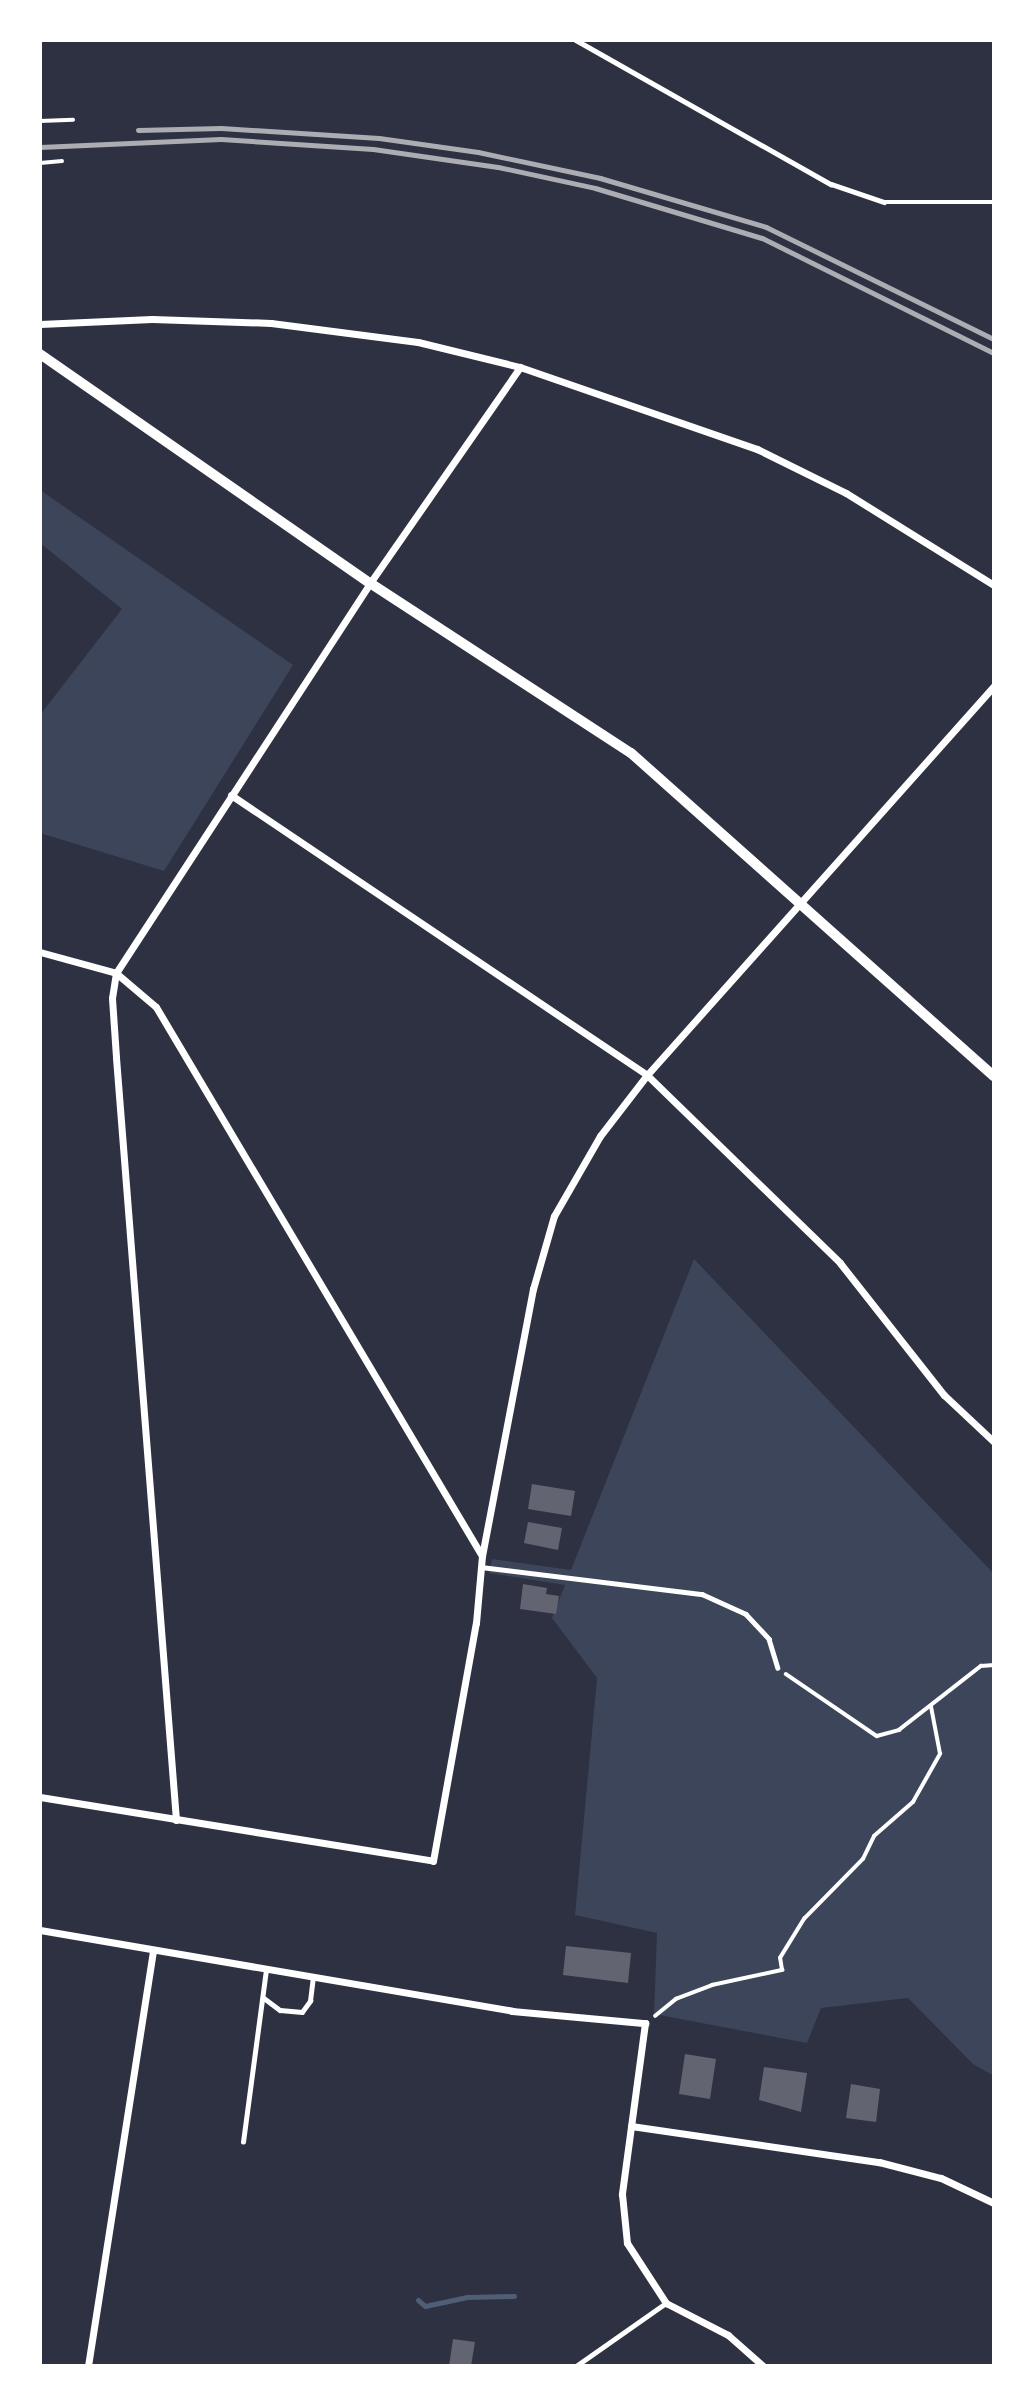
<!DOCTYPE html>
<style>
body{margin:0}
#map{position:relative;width:1034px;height:2406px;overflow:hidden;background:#2d3142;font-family:"Asap Condensed",sans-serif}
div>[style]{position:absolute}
.green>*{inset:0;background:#3c4559}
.stream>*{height:5px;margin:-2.5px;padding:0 2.5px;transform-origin:2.5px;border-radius:2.5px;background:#4f5d75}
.building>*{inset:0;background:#626471}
.path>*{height:3.5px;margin:-1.75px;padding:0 1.75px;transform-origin:1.75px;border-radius:1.75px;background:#fff}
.service>*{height:4.5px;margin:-2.25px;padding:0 2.25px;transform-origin:2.25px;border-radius:2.25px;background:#fff}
.minor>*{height:7px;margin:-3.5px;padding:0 3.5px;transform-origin:3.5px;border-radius:3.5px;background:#fff}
.tertiary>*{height:10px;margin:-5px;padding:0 5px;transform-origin:5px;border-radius:5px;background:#fff}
.rail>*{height:5px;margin:-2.5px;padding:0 2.5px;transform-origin:2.5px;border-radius:2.5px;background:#abadb3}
span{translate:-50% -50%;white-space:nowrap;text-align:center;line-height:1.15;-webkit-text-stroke:7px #fff;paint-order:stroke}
.frame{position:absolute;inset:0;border:42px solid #fff;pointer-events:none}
</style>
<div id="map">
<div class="green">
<div style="clip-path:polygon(40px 490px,293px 665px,164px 871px,40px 833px,40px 715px,122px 609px,40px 543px)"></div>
<div style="clip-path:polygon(694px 1259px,994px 1574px,994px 2076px,973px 2064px,908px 1998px,821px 2008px,807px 2043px,654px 2014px,657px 1933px,575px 1915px,597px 1678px,552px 1618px,565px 1585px,489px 1573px,492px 1559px,571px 1570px)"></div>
</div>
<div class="stream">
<div style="left:418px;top:2300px;width:9px;rotate:41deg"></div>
<div style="left:425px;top:2306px;width:43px;rotate:-12.1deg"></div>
<div style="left:467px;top:2297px;width:47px;rotate:-1.2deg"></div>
</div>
<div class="building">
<div style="clip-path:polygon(532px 1484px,575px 1491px,571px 1516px,528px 1509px)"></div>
<div style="clip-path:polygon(528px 1522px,562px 1528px,558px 1550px,524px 1543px)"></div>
<div style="clip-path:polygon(523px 1584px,547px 1588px,546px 1594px,559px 1596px,556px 1614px,520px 1609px)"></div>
<div style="clip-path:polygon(566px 1946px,631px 1953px,628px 1983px,563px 1975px)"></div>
<div style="clip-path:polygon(685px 2054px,716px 2059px,710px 2099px,679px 2094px)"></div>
<div style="clip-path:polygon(764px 2067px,807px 2073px,801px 2112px,759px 2100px)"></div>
<div style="clip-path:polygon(851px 2084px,880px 2089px,876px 2122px,846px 2118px)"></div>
<div style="clip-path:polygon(453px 2339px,475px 2342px,471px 2366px,449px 2366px)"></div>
</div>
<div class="path">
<div style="left:40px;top:121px;width:33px;rotate:-2deg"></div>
<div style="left:40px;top:163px;width:22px;rotate:-5deg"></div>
<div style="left:786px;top:1674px;width:110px;rotate:34.3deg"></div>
<div style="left:877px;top:1736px;width:23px;rotate:-15deg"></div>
<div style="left:899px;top:1730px;width:104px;rotate:-38deg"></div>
<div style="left:981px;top:1666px;width:13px;rotate:-4deg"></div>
<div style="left:655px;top:2016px;width:27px;rotate:-39deg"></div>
<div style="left:676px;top:1999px;width:39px;rotate:-21deg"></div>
<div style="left:712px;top:1985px;width:72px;rotate:-12.1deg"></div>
<div style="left:782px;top:1970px;width:12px;rotate:-99deg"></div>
<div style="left:780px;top:1958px;width:46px;rotate:-58.4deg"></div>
<div style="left:804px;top:1919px;width:84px;rotate:-45.5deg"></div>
<div style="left:863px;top:1859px;width:25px;rotate:-64deg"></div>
<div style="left:874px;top:1836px;width:52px;rotate:-41.1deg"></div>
<div style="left:913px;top:1802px;width:55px;rotate:-60.6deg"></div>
<div style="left:940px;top:1754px;width:48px;rotate:-100.8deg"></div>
</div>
<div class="service">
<div style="left:576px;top:40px;width:293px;rotate:29.5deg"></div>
<div style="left:831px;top:184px;width:56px;rotate:18.8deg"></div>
<div style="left:884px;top:202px;width:110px"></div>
<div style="left:481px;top:1567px;width:223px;rotate:7deg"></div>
<div style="left:702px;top:1594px;width:48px;rotate:24.4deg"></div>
<div style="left:746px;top:1614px;width:34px;rotate:47deg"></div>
<div style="left:769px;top:1639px;width:30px;rotate:73deg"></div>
<div style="left:264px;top:1998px;width:20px;rotate:37deg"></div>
<div style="left:280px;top:2010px;width:22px;rotate:5deg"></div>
<div style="left:302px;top:2012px;width:14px;rotate:-54deg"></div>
<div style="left:310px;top:2001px;width:24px;rotate:-83deg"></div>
<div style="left:243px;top:2142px;width:175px;rotate:-82.4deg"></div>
<div style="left:576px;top:2366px;width:110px;rotate:-35deg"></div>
</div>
<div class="minor">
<div style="left:40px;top:324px;width:112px;rotate:-2.6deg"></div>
<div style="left:152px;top:319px;width:119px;rotate:1.9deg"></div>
<div style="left:271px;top:323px;width:148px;rotate:7.4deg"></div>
<div style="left:418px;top:342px;width:105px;rotate:13.8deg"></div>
<div style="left:520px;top:367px;width:251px;rotate:19.1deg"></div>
<div style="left:757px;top:449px;width:99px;rotate:26.3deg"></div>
<div style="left:846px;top:493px;width:174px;rotate:31.9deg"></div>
<div style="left:231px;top:795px;width:501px;rotate:33.94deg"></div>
<div style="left:647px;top:1075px;width:269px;rotate:44.2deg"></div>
<div style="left:840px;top:1263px;width:168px;rotate:51.8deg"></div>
<div style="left:944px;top:1395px;width:69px;rotate:43.2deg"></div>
<div style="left:40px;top:952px;width:79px;rotate:15.4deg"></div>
<div style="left:116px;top:973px;width:52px;rotate:40.4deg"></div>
<div style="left:156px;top:1007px;width:638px;rotate:59.3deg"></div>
<div style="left:40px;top:1797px;width:398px;rotate:9.2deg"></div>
<div style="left:433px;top:1861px;width:242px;rotate:-79.8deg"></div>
<div style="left:476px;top:1623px;width:67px;rotate:-84.9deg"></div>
<div style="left:482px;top:1556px;width:272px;rotate:-79.2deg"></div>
<div style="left:533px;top:1289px;width:76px;rotate:-74deg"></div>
<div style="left:554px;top:1216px;width:92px;rotate:-60.1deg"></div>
<div style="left:600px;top:1136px;width:77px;rotate:-52.4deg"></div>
<div style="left:647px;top:1075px;width:521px;rotate:-48.27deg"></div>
<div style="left:176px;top:1820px;width:765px;rotate:-94.5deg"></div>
<div style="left:116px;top:1057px;width:59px;rotate:-93.9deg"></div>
<div style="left:112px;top:998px;width:25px;rotate:-81deg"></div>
<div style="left:116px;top:973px;width:465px;rotate:-56.9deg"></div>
<div style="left:370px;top:583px;width:263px;rotate:-55.2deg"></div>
<div style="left:40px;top:1930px;width:479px;rotate:9.7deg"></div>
<div style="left:512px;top:2011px;width:134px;rotate:5.2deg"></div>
<div style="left:645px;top:2023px;width:173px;rotate:97.7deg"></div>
<div style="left:622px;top:2194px;width:49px;rotate:84.2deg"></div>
<div style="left:627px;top:2243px;width:72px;rotate:57deg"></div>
<div style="left:666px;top:2303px;width:70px;rotate:27.3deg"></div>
<div style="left:728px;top:2335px;width:47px;rotate:41.5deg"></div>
<div style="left:631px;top:2126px;width:251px;rotate:8.3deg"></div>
<div style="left:879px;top:2162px;width:64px;rotate:14.5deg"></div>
<div style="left:941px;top:2178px;width:59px;rotate:25.3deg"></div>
<div style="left:88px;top:2366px;width:421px;rotate:-81.1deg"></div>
</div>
<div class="tertiary">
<div style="left:40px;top:354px;width:402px;rotate:34.8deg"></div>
<div style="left:370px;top:583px;width:311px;rotate:33.1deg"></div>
<div style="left:631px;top:753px;width:486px;rotate:41.7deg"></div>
</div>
<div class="rail">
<div style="left:138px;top:130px;width:83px;rotate:-1.4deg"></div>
<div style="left:221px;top:128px;width:158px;rotate:3.6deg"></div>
<div style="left:379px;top:138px;width:100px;rotate:8deg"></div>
<div style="left:478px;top:152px;width:125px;rotate:12deg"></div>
<div style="left:600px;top:178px;width:173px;rotate:16.4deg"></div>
<div style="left:766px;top:227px;width:254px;rotate:26.2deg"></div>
<div style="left:40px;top:147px;width:181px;rotate:-2.5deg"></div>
<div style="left:221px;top:139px;width:152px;rotate:3.8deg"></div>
<div style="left:373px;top:149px;width:126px;rotate:8.2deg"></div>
<div style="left:498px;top:167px;width:99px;rotate:12.2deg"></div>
<div style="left:595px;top:188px;width:174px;rotate:16.7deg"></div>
<div style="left:762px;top:238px;width:259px;rotate:26.4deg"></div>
</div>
<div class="frame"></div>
</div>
